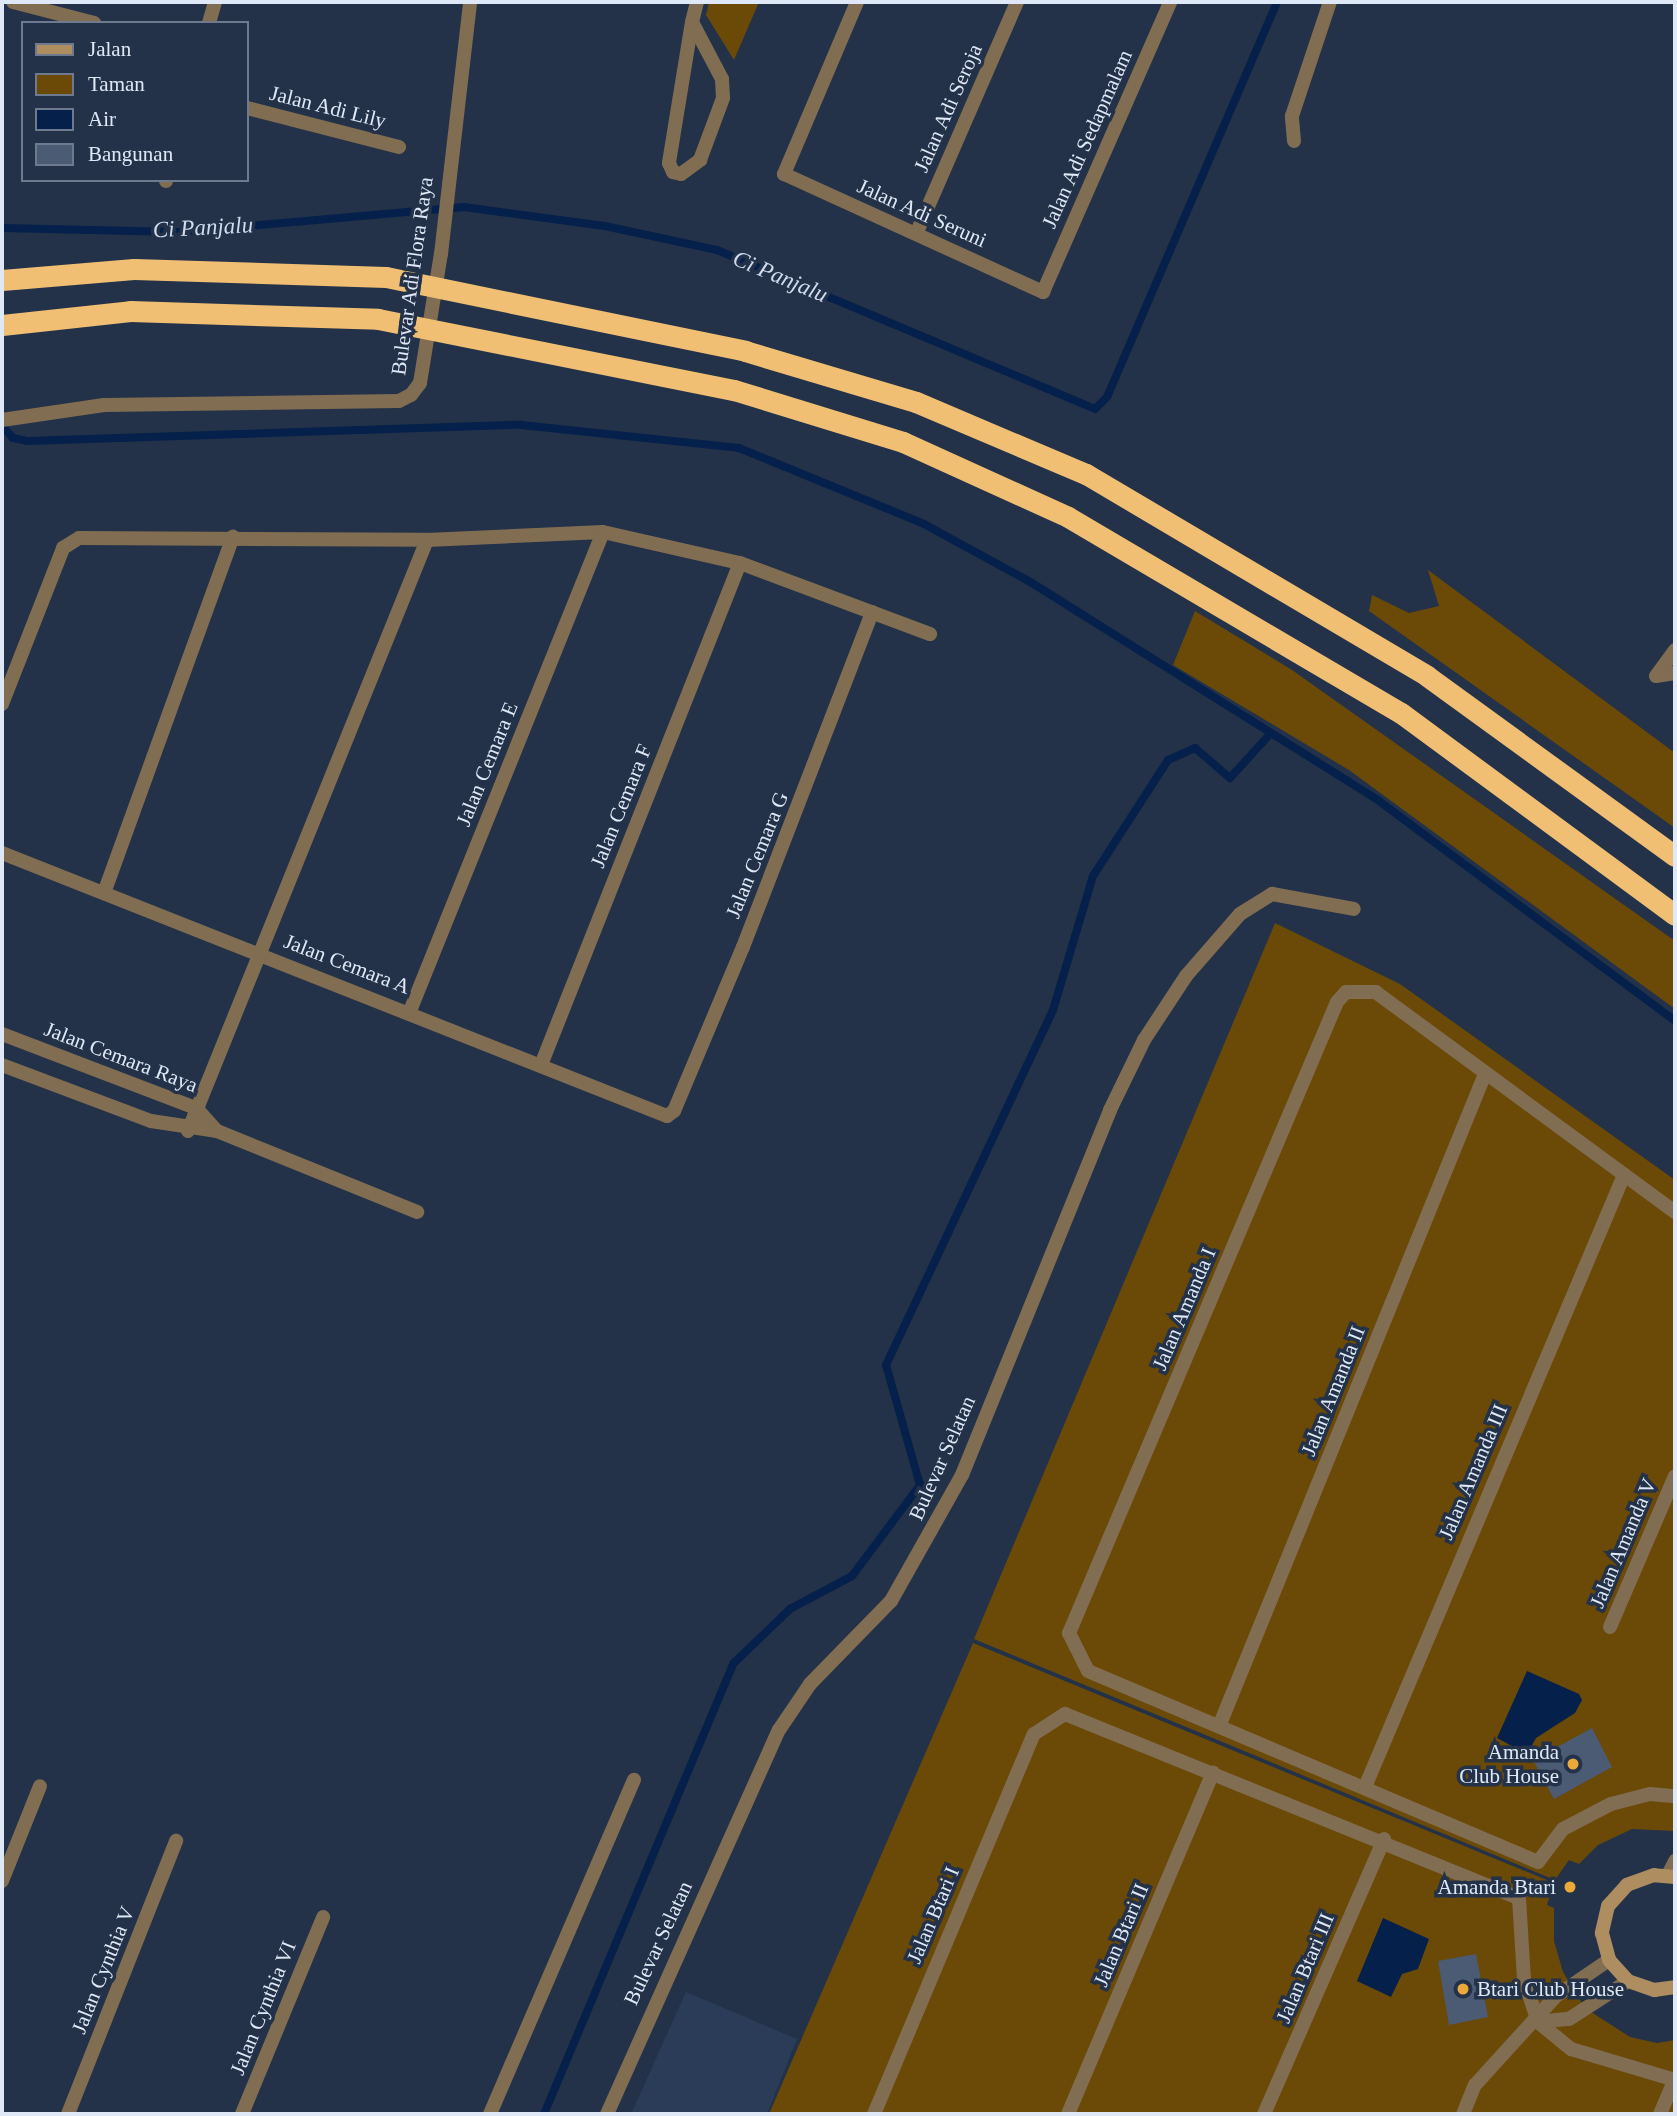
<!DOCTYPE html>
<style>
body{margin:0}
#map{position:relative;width:1677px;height:2116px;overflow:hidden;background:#233248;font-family:"Times New Roman",serif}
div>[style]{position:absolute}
.built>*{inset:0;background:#2a3c57}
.green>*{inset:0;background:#6b4907}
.water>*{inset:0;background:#04204b}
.stream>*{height:8px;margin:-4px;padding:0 4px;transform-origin:4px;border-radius:4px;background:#04204b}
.building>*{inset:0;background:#4b5b74}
.street>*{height:14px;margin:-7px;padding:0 7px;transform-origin:7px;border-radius:7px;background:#816d51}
.secondary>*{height:14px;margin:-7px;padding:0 7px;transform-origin:7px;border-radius:7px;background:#ae8e60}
.highway-bridge>*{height:21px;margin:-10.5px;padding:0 10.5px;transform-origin:10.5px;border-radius:10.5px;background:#f0bf74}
.dots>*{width:19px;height:19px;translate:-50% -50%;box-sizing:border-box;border:4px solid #233248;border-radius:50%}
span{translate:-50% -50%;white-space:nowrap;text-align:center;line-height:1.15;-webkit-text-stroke:7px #233248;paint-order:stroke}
.street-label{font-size:21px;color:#dfe8f7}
.poi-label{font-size:21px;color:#dfe8f7}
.right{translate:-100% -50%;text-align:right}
.left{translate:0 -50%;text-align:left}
.water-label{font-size:23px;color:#d0dcee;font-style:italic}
.frame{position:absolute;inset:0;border:4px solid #dfe8f7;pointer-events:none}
.legend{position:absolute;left:21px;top:21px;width:228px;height:161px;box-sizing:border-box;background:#233248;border:2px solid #6e7b8e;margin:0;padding:9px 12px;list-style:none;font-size:21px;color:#dfe8f7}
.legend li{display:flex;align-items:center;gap:14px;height:35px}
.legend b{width:35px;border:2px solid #6e7b8e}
</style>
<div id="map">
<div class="built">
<div style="clip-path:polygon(686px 1992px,797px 2039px,767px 2114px,631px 2114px)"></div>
</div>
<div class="green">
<div style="clip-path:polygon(709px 2px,759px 2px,734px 60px,706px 15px)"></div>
<div style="clip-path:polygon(1428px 570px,1675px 753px,1675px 828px,1369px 611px,1372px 595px,1409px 613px,1439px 606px)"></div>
<div style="clip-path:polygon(1195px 611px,1292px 670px,1675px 941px,1675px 1009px,1349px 770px,1173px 665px)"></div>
<div style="clip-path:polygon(1275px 923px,1400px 984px,1675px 1180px,1675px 1831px,1632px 1829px,1598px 1845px,1579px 1864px,1569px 1860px,1555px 1880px,974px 1639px)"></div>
<div style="clip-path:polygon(973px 1643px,1554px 1883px,1547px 1905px,1554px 1908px,1554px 1941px,1563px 1972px,1585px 2008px,1630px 2037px,1657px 2043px,1675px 2040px,1675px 2114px,769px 2114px)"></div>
</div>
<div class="water">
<div style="clip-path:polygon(1527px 1671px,1579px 1694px,1582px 1700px,1575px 1713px,1536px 1738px,1527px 1754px,1497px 1738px)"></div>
<div style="clip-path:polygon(1383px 1918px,1429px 1939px,1418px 1969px,1402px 1974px,1391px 1997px,1357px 1981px)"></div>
</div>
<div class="stream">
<div style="left:2px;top:228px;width:177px;rotate:1.3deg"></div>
<div style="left:179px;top:232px;width:286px;rotate:-5deg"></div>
<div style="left:464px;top:207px;width:142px;rotate:7.7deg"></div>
<div style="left:605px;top:226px;width:115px;rotate:12.1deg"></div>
<div style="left:717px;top:250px;width:410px;rotate:22.8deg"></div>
<div style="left:1095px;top:409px;width:17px;rotate:-45deg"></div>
<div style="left:1107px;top:397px;width:430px;rotate:-66.7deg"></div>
<div style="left:2px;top:426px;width:16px;rotate:47deg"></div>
<div style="left:13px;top:438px;width:14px;rotate:12deg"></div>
<div style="left:27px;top:441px;width:494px;rotate:-1.9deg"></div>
<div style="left:521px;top:425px;width:219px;rotate:6deg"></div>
<div style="left:739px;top:448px;width:200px;rotate:22.3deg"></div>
<div style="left:924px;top:524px;width:123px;rotate:28.6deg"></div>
<div style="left:1032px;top:583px;width:410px;rotate:32.1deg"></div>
<div style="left:1379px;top:801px;width:369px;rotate:36.6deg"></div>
<div style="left:544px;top:2114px;width:489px;rotate:-67.2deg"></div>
<div style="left:734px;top:1663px;width:78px;rotate:-44deg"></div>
<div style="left:790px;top:1609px;width:70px;rotate:-28deg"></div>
<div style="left:852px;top:1576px;width:114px;rotate:-53.2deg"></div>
<div style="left:920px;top:1485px;width:125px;rotate:-105.8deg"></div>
<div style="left:886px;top:1365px;width:392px;rotate:-64.8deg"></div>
<div style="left:1053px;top:1010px;width:140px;rotate:-73.4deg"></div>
<div style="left:1093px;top:876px;width:138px;rotate:-57.1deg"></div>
<div style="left:1168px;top:760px;width:30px;rotate:-24deg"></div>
<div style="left:1195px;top:748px;width:46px;rotate:40.6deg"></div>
<div style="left:1230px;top:778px;width:59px;rotate:-47.7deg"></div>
</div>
<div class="building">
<div style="clip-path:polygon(1592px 1728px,1612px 1767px,1554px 1799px,1533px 1760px)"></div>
<div style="clip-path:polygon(1476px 1954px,1488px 2017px,1449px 2025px,1438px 1961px)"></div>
</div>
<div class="street">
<div style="left:13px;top:2px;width:84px;rotate:14.5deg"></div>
<div style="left:857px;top:2px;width:187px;rotate:113deg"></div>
<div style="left:784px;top:174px;width:285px;rotate:24.5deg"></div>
<div style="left:1043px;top:292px;width:317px;rotate:-66.3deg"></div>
<div style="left:692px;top:22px;width:143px;rotate:99.3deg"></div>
<div style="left:669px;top:163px;width:10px;rotate:66deg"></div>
<div style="left:673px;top:172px;width:8px;rotate:14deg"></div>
<div style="left:681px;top:174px;width:24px;rotate:-36deg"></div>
<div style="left:700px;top:160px;width:66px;rotate:-69.6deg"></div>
<div style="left:723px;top:98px;width:19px;rotate:-93deg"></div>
<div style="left:722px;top:79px;width:64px;rotate:-117.8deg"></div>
<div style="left:692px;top:22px;width:21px;rotate:-76deg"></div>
<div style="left:209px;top:23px;width:22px;rotate:-74deg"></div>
<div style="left:247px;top:108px;width:157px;rotate:14.4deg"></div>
<div style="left:1294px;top:141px;width:25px;rotate:-95deg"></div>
<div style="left:1292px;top:116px;width:120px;rotate:-71.6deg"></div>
<div style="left:166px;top:181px;width:1px;rotate:-90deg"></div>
<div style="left:917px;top:232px;width:251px;rotate:-66.5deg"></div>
<div style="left:2px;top:420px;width:103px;rotate:-8.4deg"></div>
<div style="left:104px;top:405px;width:295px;rotate:-0.8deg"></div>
<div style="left:399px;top:401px;width:13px;rotate:-27deg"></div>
<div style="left:411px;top:395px;width:15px;rotate:-53deg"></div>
<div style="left:420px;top:383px;width:131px;rotate:-80.8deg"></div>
<div style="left:441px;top:254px;width:254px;rotate:-83.4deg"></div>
<div style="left:1675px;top:650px;width:32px;rotate:126deg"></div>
<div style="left:1656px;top:676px;width:19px;rotate:-9deg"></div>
<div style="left:2px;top:704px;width:168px;rotate:-68.6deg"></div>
<div style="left:63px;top:548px;width:19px;rotate:-32deg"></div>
<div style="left:79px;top:538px;width:348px;rotate:0.3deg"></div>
<div style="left:427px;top:540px;width:176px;rotate:-2.6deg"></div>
<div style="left:603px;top:532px;width:140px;rotate:12.8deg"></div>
<div style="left:740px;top:563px;width:203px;rotate:20.5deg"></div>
<div style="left:2px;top:853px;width:715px;rotate:21.58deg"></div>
<div style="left:667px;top:1116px;width:9px;rotate:-36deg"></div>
<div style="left:674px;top:1111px;width:178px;rotate:-67.2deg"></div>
<div style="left:743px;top:947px;width:359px;rotate:-68.9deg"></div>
<div style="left:104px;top:893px;width:379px;rotate:-70.1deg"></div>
<div style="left:410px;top:1011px;width:516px;rotate:-68.05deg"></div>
<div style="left:2px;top:1034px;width:208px;rotate:20.9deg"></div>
<div style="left:196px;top:1108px;width:31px;rotate:48deg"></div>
<div style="left:2px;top:1065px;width:159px;rotate:20.6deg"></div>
<div style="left:151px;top:1121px;width:67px;rotate:8.6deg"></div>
<div style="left:217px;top:1131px;width:216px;rotate:22deg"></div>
<div style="left:541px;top:1065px;width:540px;rotate:-68.38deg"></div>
<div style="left:188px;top:1131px;width:637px;rotate:-67.98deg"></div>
<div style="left:1675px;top:1212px;width:371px;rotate:-143.7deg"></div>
<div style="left:1376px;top:992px;width:30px;rotate:180deg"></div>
<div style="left:1346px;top:992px;width:13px;rotate:132deg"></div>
<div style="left:1337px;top:1002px;width:686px;rotate:113.01deg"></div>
<div style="left:1069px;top:1633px;width:42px;rotate:63.4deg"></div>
<div style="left:1088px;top:1671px;width:489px;rotate:23deg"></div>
<div style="left:1538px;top:1862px;width:41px;rotate:-52.9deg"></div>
<div style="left:1563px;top:1829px;width:54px;rotate:-27.5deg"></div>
<div style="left:1611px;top:1804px;width:40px;rotate:-14.4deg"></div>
<div style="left:1650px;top:1794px;width:25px;rotate:5deg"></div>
<div style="left:1610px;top:1627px;width:164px;rotate:-66.7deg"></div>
<div style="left:1220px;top:1724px;width:702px;rotate:-67.82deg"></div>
<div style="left:1365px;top:1787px;width:665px;rotate:-67.06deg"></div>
<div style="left:1668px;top:1875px;width:16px;rotate:-63deg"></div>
<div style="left:2px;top:1881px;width:102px;rotate:-68.2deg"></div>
<div style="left:1538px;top:2022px;width:31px;rotate:-6deg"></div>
<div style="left:1569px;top:2019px;width:70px;rotate:-32.8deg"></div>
<div style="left:68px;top:2114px;width:294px;rotate:-68.4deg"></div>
<div style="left:242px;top:2114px;width:213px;rotate:-67.6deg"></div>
<div style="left:490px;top:2114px;width:364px;rotate:-66.7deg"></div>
<div style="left:607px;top:2114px;width:421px;rotate:-65.9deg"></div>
<div style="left:779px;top:1730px;width:55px;rotate:-56deg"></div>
<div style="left:810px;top:1684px;width:116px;rotate:-45.7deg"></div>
<div style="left:891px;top:1601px;width:145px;rotate:-60.6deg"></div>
<div style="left:962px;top:1475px;width:394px;rotate:-67.9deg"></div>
<div style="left:1110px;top:1110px;width:78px;rotate:-64.1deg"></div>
<div style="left:1144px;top:1040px;width:77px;rotate:-56.7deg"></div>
<div style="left:1186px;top:976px;width:82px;rotate:-48.9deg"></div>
<div style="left:1240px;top:914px;width:38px;rotate:-32deg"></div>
<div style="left:1272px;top:894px;width:83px;rotate:10.4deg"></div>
<div style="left:874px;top:2114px;width:412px;rotate:-67.2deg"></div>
<div style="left:1034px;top:1734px;width:37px;rotate:-33deg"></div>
<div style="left:1065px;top:1714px;width:490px;rotate:22.1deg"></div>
<div style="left:1519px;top:1898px;width:81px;rotate:86.5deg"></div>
<div style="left:1524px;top:1979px;width:45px;rotate:72deg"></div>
<div style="left:1538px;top:2022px;width:43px;rotate:39.3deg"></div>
<div style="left:1571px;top:2049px;width:109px;rotate:16.6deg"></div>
<div style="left:1068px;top:2114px;width:371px;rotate:-67deg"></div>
<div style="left:1264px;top:2114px;width:300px;rotate:-66.4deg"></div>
<div style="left:1463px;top:2114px;width:31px;rotate:-68deg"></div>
<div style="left:1475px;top:2085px;width:120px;rotate:-47.7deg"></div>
<div style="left:1556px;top:1996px;width:64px;rotate:-34.2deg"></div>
<div style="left:1660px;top:2114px;width:36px;rotate:-67deg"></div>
</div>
<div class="secondary">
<div style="left:1675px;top:1877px;width:21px;rotate:-175deg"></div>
<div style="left:1654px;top:1875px;width:29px;rotate:160deg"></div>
<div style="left:1627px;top:1885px;width:28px;rotate:132deg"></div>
<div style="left:1608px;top:1906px;width:28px;rotate:103deg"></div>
<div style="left:1602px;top:1933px;width:28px;rotate:75deg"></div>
<div style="left:1609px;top:1960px;width:28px;rotate:48deg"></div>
<div style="left:1628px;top:1981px;width:28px;rotate:19deg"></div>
<div style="left:1654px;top:1990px;width:21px;rotate:-8deg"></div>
</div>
<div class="highway-bridge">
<div style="left:2px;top:280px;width:132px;rotate:-4.8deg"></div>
<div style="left:134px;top:269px;width:252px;rotate:1.8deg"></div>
<div style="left:386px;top:277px;width:367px;rotate:11.6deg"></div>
<div style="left:745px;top:351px;width:178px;rotate:16.6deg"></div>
<div style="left:916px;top:402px;width:185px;rotate:23deg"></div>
<div style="left:1086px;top:474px;width:396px;rotate:30.6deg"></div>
<div style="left:1427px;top:676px;width:306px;rotate:36deg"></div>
<div style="left:2px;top:325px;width:129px;rotate:-6.2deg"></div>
<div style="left:130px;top:311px;width:248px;rotate:1.8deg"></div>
<div style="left:378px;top:319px;width:363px;rotate:11.3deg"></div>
<div style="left:734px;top:390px;width:177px;rotate:17.1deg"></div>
<div style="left:903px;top:442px;width:181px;rotate:24.4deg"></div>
<div style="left:1068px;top:517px;width:386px;rotate:30.5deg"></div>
<div style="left:1401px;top:713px;width:340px;rotate:36.4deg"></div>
</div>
<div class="dots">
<div style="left:1573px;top:1764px;background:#eba939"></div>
<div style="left:1570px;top:1887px;background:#eba939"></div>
<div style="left:1463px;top:1989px;background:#eba939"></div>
</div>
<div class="street-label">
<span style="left:328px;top:107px;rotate:14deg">Jalan Adi Lily</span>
<span style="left:948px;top:108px;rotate:-66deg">Jalan Adi Seroja</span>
<span style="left:1087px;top:139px;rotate:-66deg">Jalan Adi Sedapmalam</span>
<span style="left:922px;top:213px;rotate:24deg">Jalan Adi Seruni</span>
<span style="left:412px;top:276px;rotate:-82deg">Bulevar Adi Flora Raya</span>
<span style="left:487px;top:764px;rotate:-68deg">Jalan Cemara E</span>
<span style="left:621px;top:806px;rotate:-68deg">Jalan Cemara F</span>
<span style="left:757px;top:855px;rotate:-68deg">Jalan Cemara G</span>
<span style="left:347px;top:964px;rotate:21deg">Jalan Cemara A</span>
<span style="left:121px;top:1057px;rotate:21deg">Jalan Cemara Raya</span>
<span style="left:1184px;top:1309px;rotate:-67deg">Jalan Amanda I</span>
<span style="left:1333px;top:1391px;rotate:-68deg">Jalan Amanda II</span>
<span style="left:942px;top:1458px;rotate:-66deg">Bulevar Selatan</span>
<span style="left:1473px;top:1472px;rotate:-67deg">Jalan Amanda III</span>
<span style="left:1623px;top:1543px;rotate:-67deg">Jalan Amanda V</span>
<span style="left:933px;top:1915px;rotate:-67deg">Jalan Btari I</span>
<span style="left:1121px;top:1935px;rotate:-67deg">Jalan Btari II</span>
<span style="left:658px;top:1943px;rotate:-65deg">Bulevar Selatan</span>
<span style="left:1305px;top:1968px;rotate:-67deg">Jalan Btari III</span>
<span style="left:103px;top:1970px;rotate:-68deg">Jalan Cynthia V</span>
<span style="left:263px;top:2008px;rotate:-68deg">Jalan Cynthia VI</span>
</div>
<div class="poi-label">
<span class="right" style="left:1559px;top:1764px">Amanda<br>Club House</span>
<span class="right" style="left:1556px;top:1887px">Amanda Btari</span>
<span class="left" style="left:1477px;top:1989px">Btari Club House</span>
</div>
<div class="water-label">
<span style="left:203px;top:228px;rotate:-3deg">Ci Panjalu</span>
<span style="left:780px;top:277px;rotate:23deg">Ci Panjalu</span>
</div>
<div class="frame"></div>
<ul class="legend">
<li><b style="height:9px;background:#ae8e60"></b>Jalan</li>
<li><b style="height:19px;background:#6b4907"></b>Taman</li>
<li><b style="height:19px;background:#04204b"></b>Air</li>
<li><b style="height:19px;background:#4b5b74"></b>Bangunan</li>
</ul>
</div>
